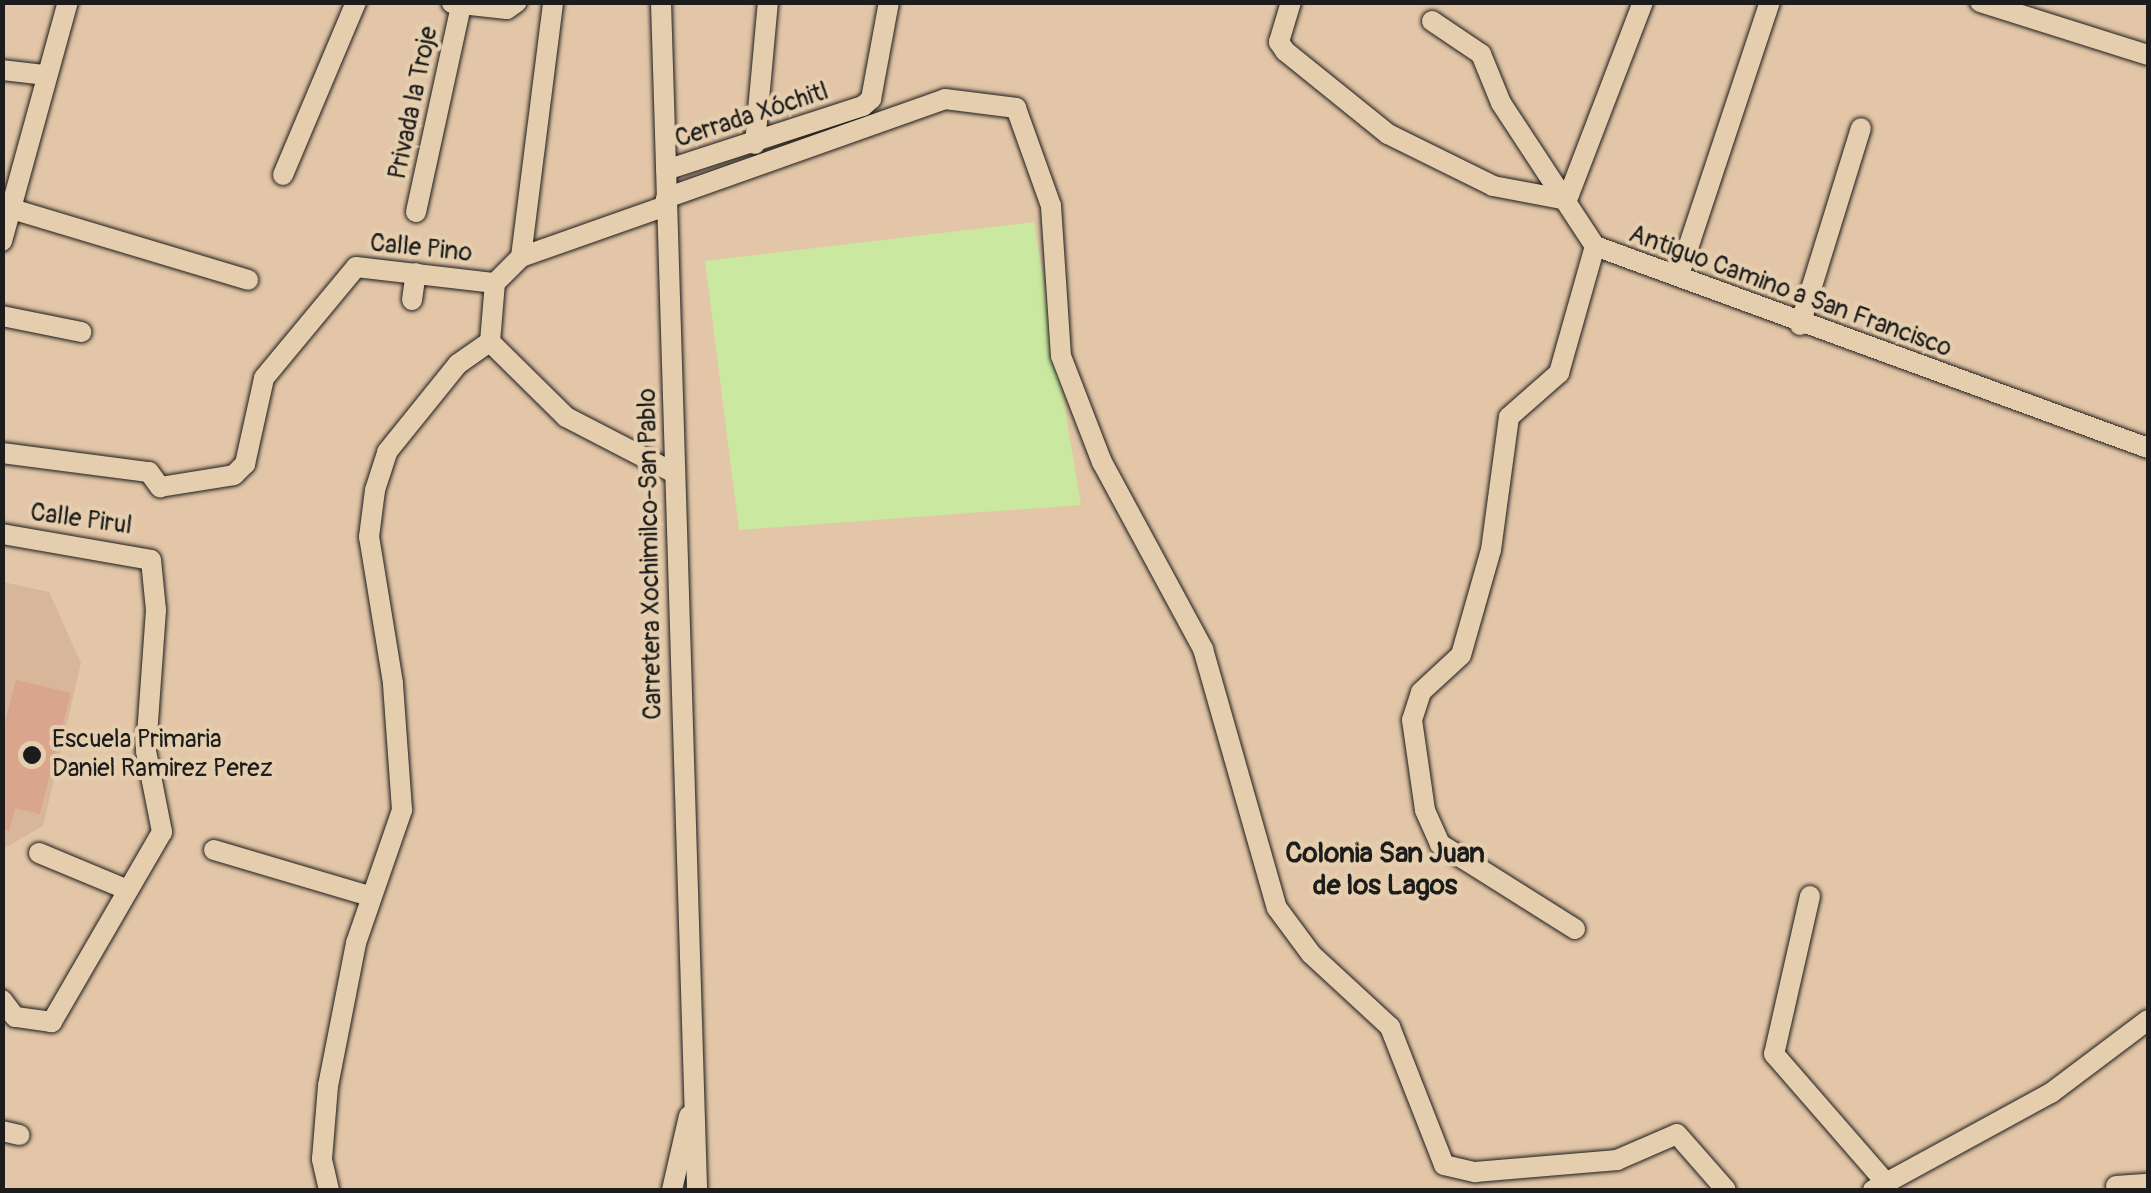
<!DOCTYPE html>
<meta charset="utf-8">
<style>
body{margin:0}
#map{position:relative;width:2151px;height:1193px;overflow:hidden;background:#e3c6a7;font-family:Pangolin,sans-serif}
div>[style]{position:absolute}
.built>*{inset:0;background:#d8b69a}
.green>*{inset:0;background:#cae89f}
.building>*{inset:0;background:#d9a58d}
.roads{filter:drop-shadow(0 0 2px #1c1c1c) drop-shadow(0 0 2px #1c1c1c)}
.minor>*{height:20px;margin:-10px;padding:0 10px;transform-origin:10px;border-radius:10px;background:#e5ceae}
.dots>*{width:28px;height:28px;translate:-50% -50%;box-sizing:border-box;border:5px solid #e5ceae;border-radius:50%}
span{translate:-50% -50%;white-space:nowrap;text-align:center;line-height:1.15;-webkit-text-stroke:8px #e5ceae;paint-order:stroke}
.street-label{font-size:25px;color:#1c1c1c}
.poi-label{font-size:25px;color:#1c1c1c}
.left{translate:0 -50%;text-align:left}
.neighbourhood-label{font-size:28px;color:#1c1c1c;font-weight:700}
.frame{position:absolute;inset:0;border:5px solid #1c1c1c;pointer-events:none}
</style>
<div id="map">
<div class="built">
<div style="clip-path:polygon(3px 582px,49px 592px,81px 663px,43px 826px,3px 849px)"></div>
</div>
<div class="green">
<div style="clip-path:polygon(1034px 222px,1081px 505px,739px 530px,705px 261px)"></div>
</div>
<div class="building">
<div style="clip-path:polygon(16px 680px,71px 693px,40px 814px,15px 808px,9px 831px,2px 829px,2px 734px)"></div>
</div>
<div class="roads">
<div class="minor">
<div style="left:661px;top:2px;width:1189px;rotate:88.26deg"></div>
<div style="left:1291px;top:2px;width:42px;rotate:106.7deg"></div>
<div style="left:1279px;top:42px;width:11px;rotate:56deg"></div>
<div style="left:1285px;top:51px;width:132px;rotate:38.9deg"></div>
<div style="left:1388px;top:134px;width:117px;rotate:26.3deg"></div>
<div style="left:1493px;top:186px;width:75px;rotate:10.7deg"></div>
<div style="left:1980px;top:2px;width:176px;rotate:17.5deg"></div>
<div style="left:452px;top:3px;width:55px;rotate:6.2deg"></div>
<div style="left:507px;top:9px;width:12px;rotate:-35deg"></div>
<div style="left:1432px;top:21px;width:59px;rotate:34deg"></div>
<div style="left:1481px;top:54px;width:53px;rotate:67.8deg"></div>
<div style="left:1501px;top:103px;width:171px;rotate:56.7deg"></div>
<div style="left:1595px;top:246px;width:589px;rotate:20.07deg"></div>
<div style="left:2px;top:70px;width:43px;rotate:6.6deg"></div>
<div style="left:755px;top:144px;width:143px;rotate:-84.8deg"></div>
<div style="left:666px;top:170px;width:207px;rotate:-18deg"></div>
<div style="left:863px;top:106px;width:11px;rotate:-41deg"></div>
<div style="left:871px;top:99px;width:99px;rotate:-79.5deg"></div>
<div style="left:283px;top:175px;width:188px;rotate:-67.1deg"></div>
<div style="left:666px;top:198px;width:296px;rotate:-19.5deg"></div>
<div style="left:945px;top:99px;width:72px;rotate:7.2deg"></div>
<div style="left:1016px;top:108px;width:104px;rotate:70.3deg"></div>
<div style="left:1051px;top:206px;width:150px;rotate:86.2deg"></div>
<div style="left:1061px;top:356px;width:114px;rotate:68.9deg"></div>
<div style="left:1102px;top:462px;width:213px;rotate:61.6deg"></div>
<div style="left:1203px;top:649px;width:269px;rotate:74.1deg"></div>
<div style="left:1277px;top:908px;width:57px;rotate:53.5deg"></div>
<div style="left:1311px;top:954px;width:108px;rotate:42.7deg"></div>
<div style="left:1390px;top:1027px;width:148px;rotate:68.6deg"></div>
<div style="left:1444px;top:1165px;width:32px;rotate:13deg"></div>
<div style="left:1475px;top:1172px;width:143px;rotate:-4.8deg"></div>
<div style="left:1617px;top:1160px;width:65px;rotate:-23.4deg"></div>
<div style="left:1677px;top:1134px;width:74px;rotate:48.8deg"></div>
<div style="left:1567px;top:200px;width:212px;rotate:-69deg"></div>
<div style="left:2px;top:206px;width:257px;rotate:16.7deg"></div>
<div style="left:416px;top:212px;width:212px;rotate:-77.7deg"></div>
<div style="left:2px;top:241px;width:248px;rotate:-74.6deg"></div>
<div style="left:521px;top:257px;width:257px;rotate:-82.8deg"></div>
<div style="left:1679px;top:275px;width:288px;rotate:-71.6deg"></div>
<div style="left:412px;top:300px;width:27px;rotate:-82deg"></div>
<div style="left:2px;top:316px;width:81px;rotate:11.4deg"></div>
<div style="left:1800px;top:325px;width:206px;rotate:-72.8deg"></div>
<div style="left:490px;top:342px;width:107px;rotate:44.6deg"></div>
<div style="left:566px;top:417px;width:122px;rotate:27.4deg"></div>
<div style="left:2px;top:453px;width:148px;rotate:7.4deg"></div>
<div style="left:149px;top:472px;width:19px;rotate:54deg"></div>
<div style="left:160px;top:487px;width:75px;rotate:-9.2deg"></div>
<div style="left:234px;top:475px;width:16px;rotate:-45deg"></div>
<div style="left:245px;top:464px;width:88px;rotate:-77.5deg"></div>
<div style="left:264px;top:378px;width:144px;rotate:-50.3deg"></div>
<div style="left:356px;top:267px;width:140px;rotate:6.6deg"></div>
<div style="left:495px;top:283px;width:37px;rotate:-45deg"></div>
<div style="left:521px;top:257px;width:154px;rotate:-19.4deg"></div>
<div style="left:2px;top:534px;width:151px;rotate:9.9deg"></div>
<div style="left:151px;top:560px;width:50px;rotate:84.3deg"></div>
<div style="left:156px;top:610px;width:141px;rotate:94.1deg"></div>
<div style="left:146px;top:751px;width:83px;rotate:78.8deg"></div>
<div style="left:162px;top:832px;width:220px;rotate:120.1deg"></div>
<div style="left:52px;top:1022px;width:37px;rotate:-172deg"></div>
<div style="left:15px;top:1017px;width:21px;rotate:-127deg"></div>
<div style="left:214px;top:850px;width:162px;rotate:16.5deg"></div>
<div style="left:39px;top:853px;width:96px;rotate:22.6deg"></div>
<div style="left:1810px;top:896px;width:162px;rotate:102.8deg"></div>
<div style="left:1774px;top:1054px;width:171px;rotate:49deg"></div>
<div style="left:1575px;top:929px;width:160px;rotate:-147.8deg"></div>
<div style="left:1440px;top:844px;width:37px;rotate:-114deg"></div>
<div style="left:1425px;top:810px;width:91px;rotate:-98.2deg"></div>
<div style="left:1412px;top:720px;width:29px;rotate:-72deg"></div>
<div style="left:1421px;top:692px;width:54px;rotate:-42.8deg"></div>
<div style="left:1461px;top:655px;width:109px;rotate:-74.1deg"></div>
<div style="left:1491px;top:550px;width:134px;rotate:-82.3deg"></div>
<div style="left:1509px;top:417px;width:67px;rotate:-41.3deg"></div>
<div style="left:1559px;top:373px;width:132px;rotate:-74.2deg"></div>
<div style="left:2px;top:1131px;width:18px;rotate:13deg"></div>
<div style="left:2116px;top:1186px;width:32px;rotate:-4deg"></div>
<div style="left:329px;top:1190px;width:32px;rotate:-103deg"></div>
<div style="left:322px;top:1159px;width:73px;rotate:-85.3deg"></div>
<div style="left:328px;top:1086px;width:146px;rotate:-78.9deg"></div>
<div style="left:356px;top:943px;width:141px;rotate:-70.9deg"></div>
<div style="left:402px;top:810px;width:127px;rotate:-94.1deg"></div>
<div style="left:393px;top:683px;width:148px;rotate:-99.3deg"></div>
<div style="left:369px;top:537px;width:47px;rotate:-82.7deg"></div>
<div style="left:375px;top:490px;width:40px;rotate:-72deg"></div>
<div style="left:387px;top:452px;width:113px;rotate:-51.1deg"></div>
<div style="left:458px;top:364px;width:39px;rotate:-35deg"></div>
<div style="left:490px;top:342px;width:59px;rotate:-85.2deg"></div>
<div style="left:672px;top:1190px;width:76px;rotate:-77.1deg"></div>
<div style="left:1873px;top:1190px;width:203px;rotate:-28.6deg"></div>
<div style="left:2051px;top:1093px;width:121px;rotate:-37deg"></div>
</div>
</div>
<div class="dots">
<div style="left:32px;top:755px;background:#1c1c1c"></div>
</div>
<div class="street-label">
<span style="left:414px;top:103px;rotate:-78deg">Privada la Troje</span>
<span style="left:752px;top:116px;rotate:-18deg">Cerrada Xóchitl</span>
<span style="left:421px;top:249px;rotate:6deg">Calle Pino</span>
<span style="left:1790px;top:292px;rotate:20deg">Antiguo Camino a San Francisco</span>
<span style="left:81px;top:520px;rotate:8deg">Calle Pirul</span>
<span style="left:651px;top:554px;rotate:-91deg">Carretera Xochimilco-San Pablo</span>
</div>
<div class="poi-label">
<span class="left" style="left:52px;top:755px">Escuela Primaria<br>Daniel Ramirez Perez</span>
</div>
<div class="neighbourhood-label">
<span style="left:1385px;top:870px">Colonia San Juan<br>de los Lagos</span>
</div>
<div class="frame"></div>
</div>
